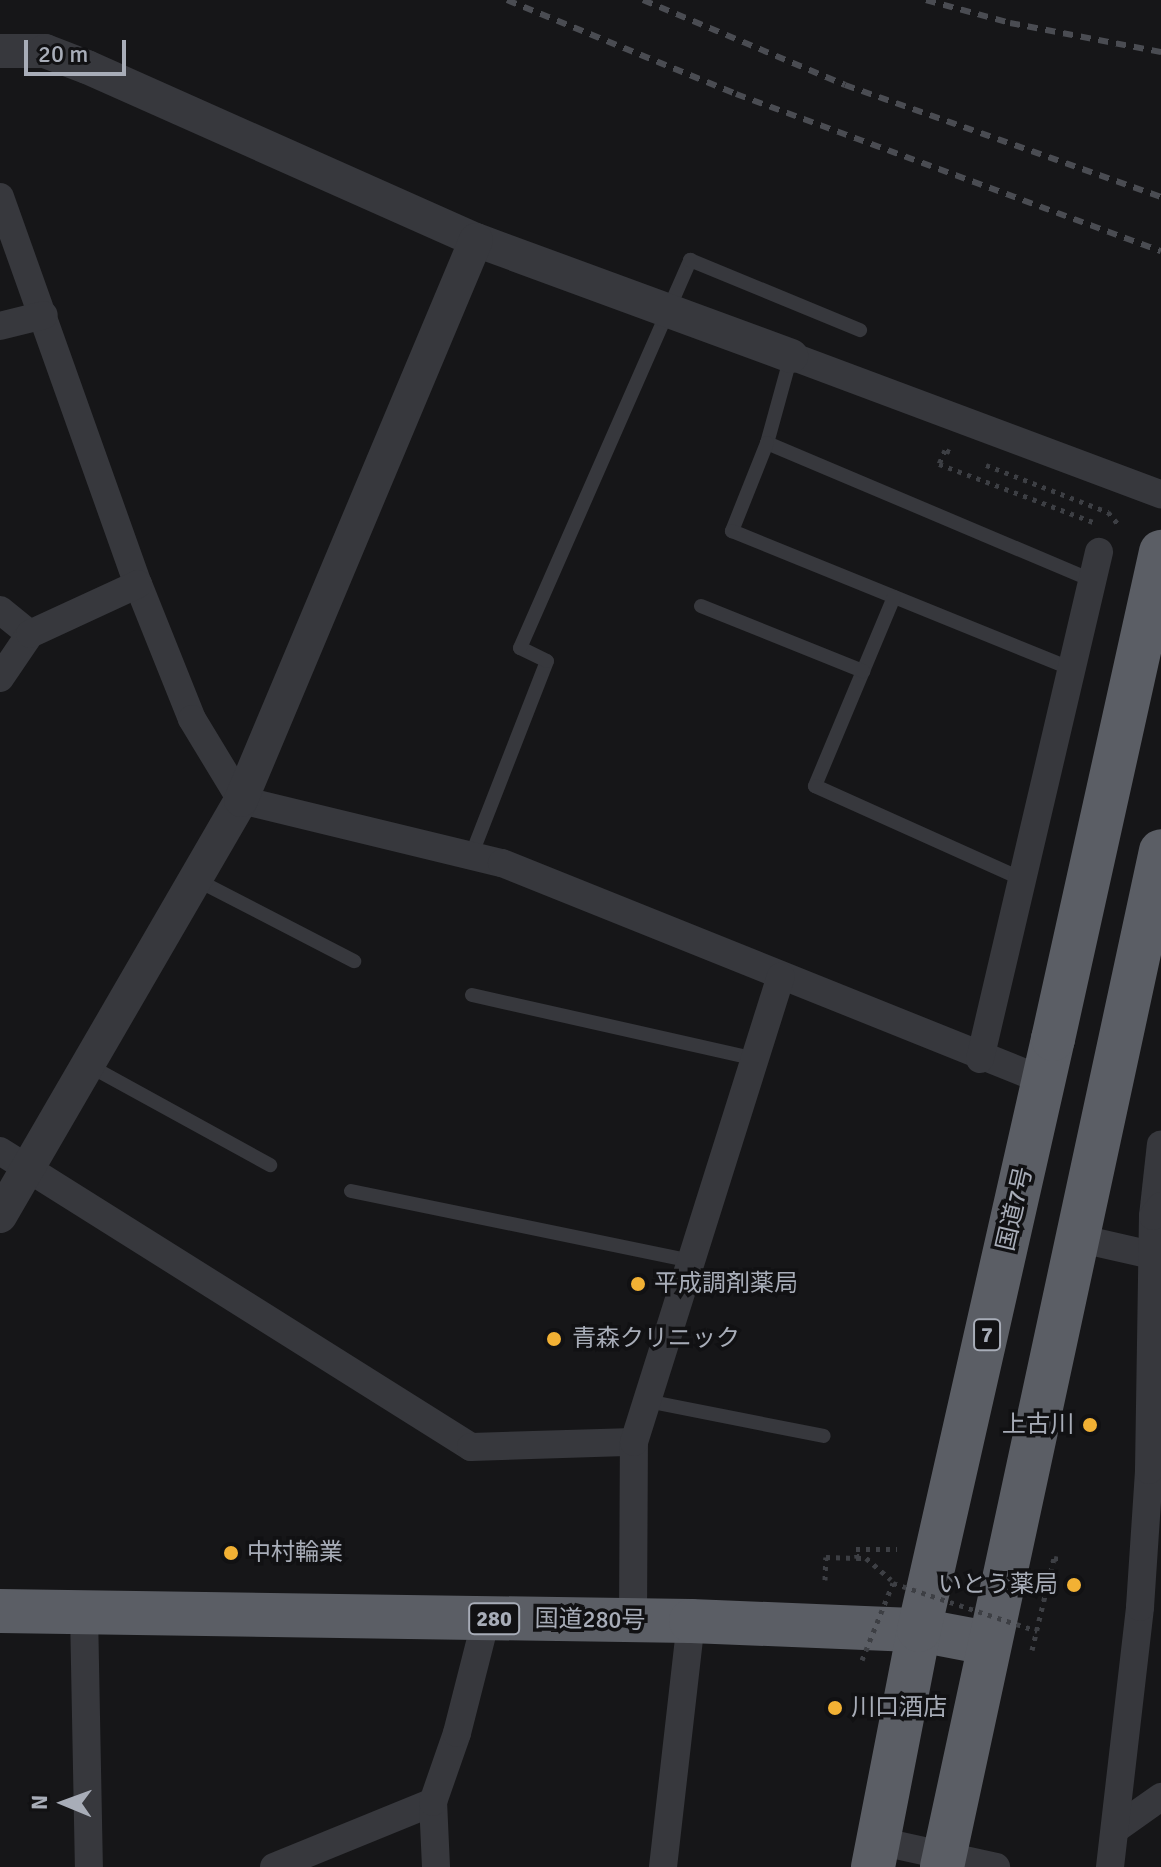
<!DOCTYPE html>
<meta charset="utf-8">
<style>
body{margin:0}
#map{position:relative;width:1161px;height:1867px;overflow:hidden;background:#161618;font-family:Signika,"Noto Sans JP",sans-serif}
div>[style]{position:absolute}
.path>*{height:5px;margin-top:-2.5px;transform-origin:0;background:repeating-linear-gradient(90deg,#3d3f44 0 4px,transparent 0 10px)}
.service>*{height:14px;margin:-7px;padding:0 7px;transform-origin:7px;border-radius:7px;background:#37383d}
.minor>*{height:28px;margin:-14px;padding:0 14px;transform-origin:14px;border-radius:14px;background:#37383d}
.tertiary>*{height:34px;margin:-17px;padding:0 17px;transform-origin:17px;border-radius:17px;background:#37383d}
.trunk>*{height:44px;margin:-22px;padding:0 22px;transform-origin:22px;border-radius:22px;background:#5b5e65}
.rail>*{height:6px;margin-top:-3px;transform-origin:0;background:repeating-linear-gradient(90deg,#4a4c52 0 10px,transparent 0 18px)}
.path-bridge>*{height:5px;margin-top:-2.5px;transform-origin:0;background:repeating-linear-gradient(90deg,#3d3f44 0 4px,transparent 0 10px)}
.trunk-bridge>*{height:44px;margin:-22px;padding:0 22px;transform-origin:22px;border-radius:22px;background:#5b5e65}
.dots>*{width:22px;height:22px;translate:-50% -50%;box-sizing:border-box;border:4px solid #111113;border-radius:50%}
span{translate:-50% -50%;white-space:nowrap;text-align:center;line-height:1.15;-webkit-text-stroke:7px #111113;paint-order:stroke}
.shield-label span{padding:2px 6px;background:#111113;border:2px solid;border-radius:6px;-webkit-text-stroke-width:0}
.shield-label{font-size:22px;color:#a8adb8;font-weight:700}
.street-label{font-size:24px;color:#a8adb8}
.poi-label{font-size:24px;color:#a8adb8}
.left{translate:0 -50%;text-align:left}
.right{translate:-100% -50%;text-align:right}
.north{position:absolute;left:24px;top:1763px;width:80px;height:80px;-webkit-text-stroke:6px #111113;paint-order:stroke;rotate:271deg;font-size:22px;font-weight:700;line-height:32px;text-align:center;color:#a8adb8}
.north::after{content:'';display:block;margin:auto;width:28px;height:36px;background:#a8adb8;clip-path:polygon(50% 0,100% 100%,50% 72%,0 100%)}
.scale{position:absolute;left:24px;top:40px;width:102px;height:36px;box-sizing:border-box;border:4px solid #a8adb8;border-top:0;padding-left:10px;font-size:24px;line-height:28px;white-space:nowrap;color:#a8adb8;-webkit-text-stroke:6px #111113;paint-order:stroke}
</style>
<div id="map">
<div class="path">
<div style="left:950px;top:452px;width:5px;rotate:-158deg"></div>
<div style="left:945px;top:450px;width:15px;rotate:113deg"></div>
<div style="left:939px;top:464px;width:165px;rotate:20.6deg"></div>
<div style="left:986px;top:465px;width:131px;rotate:21.1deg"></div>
<div style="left:1108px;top:512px;width:17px;rotate:50deg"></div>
<div style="left:857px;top:1558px;width:9px;rotate:-96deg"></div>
<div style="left:856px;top:1549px;width:41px"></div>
<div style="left:825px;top:1580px;width:23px;rotate:-88deg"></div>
<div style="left:826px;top:1557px;width:31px;rotate:2deg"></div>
<div style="left:857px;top:1558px;width:9px"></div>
<div style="left:866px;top:1558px;width:33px;rotate:41deg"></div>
<div style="left:1032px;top:1650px;width:95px;rotate:-76.6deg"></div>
<div style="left:1054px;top:1558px;width:5px;rotate:11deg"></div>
</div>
<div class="service">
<div style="left:791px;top:356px;width:90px;rotate:105.4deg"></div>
<div style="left:767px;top:443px;width:353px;rotate:22.9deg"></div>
<div style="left:767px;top:443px;width:95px;rotate:111.7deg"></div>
<div style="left:732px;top:531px;width:365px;rotate:22.1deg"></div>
<div style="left:894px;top:597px;width:205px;rotate:112.7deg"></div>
<div style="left:815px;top:786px;width:227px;rotate:24.2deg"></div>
<div style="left:701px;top:606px;width:175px;rotate:21.9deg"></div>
<div style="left:471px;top:856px;width:209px;rotate:-68.7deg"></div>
<div style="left:547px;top:661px;width:30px;rotate:-154deg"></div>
<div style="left:520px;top:648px;width:424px;rotate:-66.3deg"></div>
<div style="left:690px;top:260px;width:184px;rotate:22.4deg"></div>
<div style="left:197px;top:880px;width:177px;rotate:27.3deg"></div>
<div style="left:472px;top:995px;width:290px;rotate:12.7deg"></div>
<div style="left:88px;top:1065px;width:208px;rotate:28.8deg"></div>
<div style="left:351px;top:1191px;width:347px;rotate:11.6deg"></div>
<div style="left:647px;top:1401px;width:180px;rotate:11.2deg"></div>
</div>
<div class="minor">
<div style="left:0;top:197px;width:411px;rotate:70.4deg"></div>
<div style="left:138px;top:584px;width:145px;rotate:68.2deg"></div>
<div style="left:192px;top:719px;width:95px;rotate:58.8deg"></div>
<div style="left:241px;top:800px;width:268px;rotate:13.6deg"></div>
<div style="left:502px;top:863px;width:585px;rotate:21.87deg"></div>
<div style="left:0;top:326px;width:45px;rotate:-14deg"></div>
<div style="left:791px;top:356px;width:395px;rotate:20.5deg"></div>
<div style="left:0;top:610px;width:38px;rotate:39deg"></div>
<div style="left:0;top:678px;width:53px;rotate:-55.7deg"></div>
<div style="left:30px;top:634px;width:119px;rotate:-24.8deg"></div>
<div style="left:980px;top:1059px;width:521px;rotate:-76.79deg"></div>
<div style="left:0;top:1151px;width:556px;rotate:32.15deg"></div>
<div style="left:471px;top:1447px;width:163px;rotate:-1.8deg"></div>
<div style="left:1153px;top:1216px;width:72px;rotate:-83.7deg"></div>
<div style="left:1077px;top:1238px;width:76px;rotate:12.9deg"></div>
<div style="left:84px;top:1612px;width:255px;rotate:88.9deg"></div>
<div style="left:633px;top:1620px;width:178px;rotate:-89.7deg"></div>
<div style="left:634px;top:1442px;width:488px;rotate:-72.5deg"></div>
<div style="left:1117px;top:1828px;width:54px;rotate:-35.2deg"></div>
<div style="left:878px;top:1841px;width:121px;rotate:12.4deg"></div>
<div style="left:274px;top:1867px;width:172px;rotate:-22.2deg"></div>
<div style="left:436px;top:1867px;width:65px;rotate:-92.6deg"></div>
<div style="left:433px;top:1802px;width:73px;rotate:-70.8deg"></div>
<div style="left:457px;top:1733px;width:118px;rotate:-75.7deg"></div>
<div style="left:663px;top:1867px;width:248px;rotate:-83.5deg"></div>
<div style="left:1110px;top:1867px;width:262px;rotate:-83.4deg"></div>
<div style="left:1140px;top:1607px;width:137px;rotate:-86.2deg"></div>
<div style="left:1149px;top:1470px;width:254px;rotate:-89.1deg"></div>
<div style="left:1153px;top:1216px;width:13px;rotate:-51deg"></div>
</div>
<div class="tertiary">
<div style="left:0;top:51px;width:45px"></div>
<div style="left:45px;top:51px;width:45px;rotate:20.9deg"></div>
<div style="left:87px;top:67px;width:426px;rotate:24deg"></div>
<div style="left:476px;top:240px;width:336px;rotate:20.2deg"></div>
<div style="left:0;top:1216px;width:481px;rotate:-59.9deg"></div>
<div style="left:241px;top:800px;width:607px;rotate:-67.23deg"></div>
</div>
<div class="trunk">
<div style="left:0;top:1611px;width:691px;rotate:0.83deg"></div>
<div style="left:691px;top:1621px;width:228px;rotate:2.3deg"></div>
<div style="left:919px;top:1630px;width:69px;rotate:10.8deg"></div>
<div style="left:873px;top:1867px;width:241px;rotate:-79deg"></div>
<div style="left:919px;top:1630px;width:606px;rotate:-77.23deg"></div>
<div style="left:942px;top:1867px;width:1039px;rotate:-77.84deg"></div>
</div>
<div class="rail">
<div style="left:507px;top:0;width:248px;rotate:22.3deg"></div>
<div style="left:736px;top:94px;width:453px;rotate:20.3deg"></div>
<div style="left:643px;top:0;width:219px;rotate:22.8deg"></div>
<div style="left:845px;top:85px;width:335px;rotate:19.5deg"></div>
<div style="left:926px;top:0;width:87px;rotate:15.3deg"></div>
<div style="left:1010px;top:23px;width:154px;rotate:10.9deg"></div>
</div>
<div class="path-bridge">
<div style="left:862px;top:1660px;width:83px;rotate:-68.1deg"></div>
<div style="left:893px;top:1583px;width:152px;rotate:18.4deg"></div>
</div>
<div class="trunk-bridge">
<div style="left:1053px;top:1039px;width:499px;rotate:-77.5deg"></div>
</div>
<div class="dots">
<div style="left:638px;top:1284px;background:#f2b134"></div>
<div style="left:554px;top:1339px;background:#f2b134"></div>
<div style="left:1090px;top:1425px;background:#f2b134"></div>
<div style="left:231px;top:1553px;background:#f2b134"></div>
<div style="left:1074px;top:1585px;background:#f2b134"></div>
<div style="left:835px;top:1708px;background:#f2b134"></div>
</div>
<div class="shield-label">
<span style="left:987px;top:1335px">7</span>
<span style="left:494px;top:1619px">280</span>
</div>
<div class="street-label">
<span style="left:1015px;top:1209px;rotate:-77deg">国道7号</span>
<span style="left:590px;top:1620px;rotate:1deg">国道280号</span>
</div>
<div class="poi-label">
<span class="left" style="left:654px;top:1284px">平成調剤薬局</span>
<span class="left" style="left:572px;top:1339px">青森クリニック</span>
<span class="right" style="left:1074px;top:1425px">上古川</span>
<span class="left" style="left:247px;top:1553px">中村輪業</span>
<span class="right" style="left:1058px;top:1585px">いとう薬局</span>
<span class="left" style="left:851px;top:1708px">川口酒店</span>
</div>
<div class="north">N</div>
<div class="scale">20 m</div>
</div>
